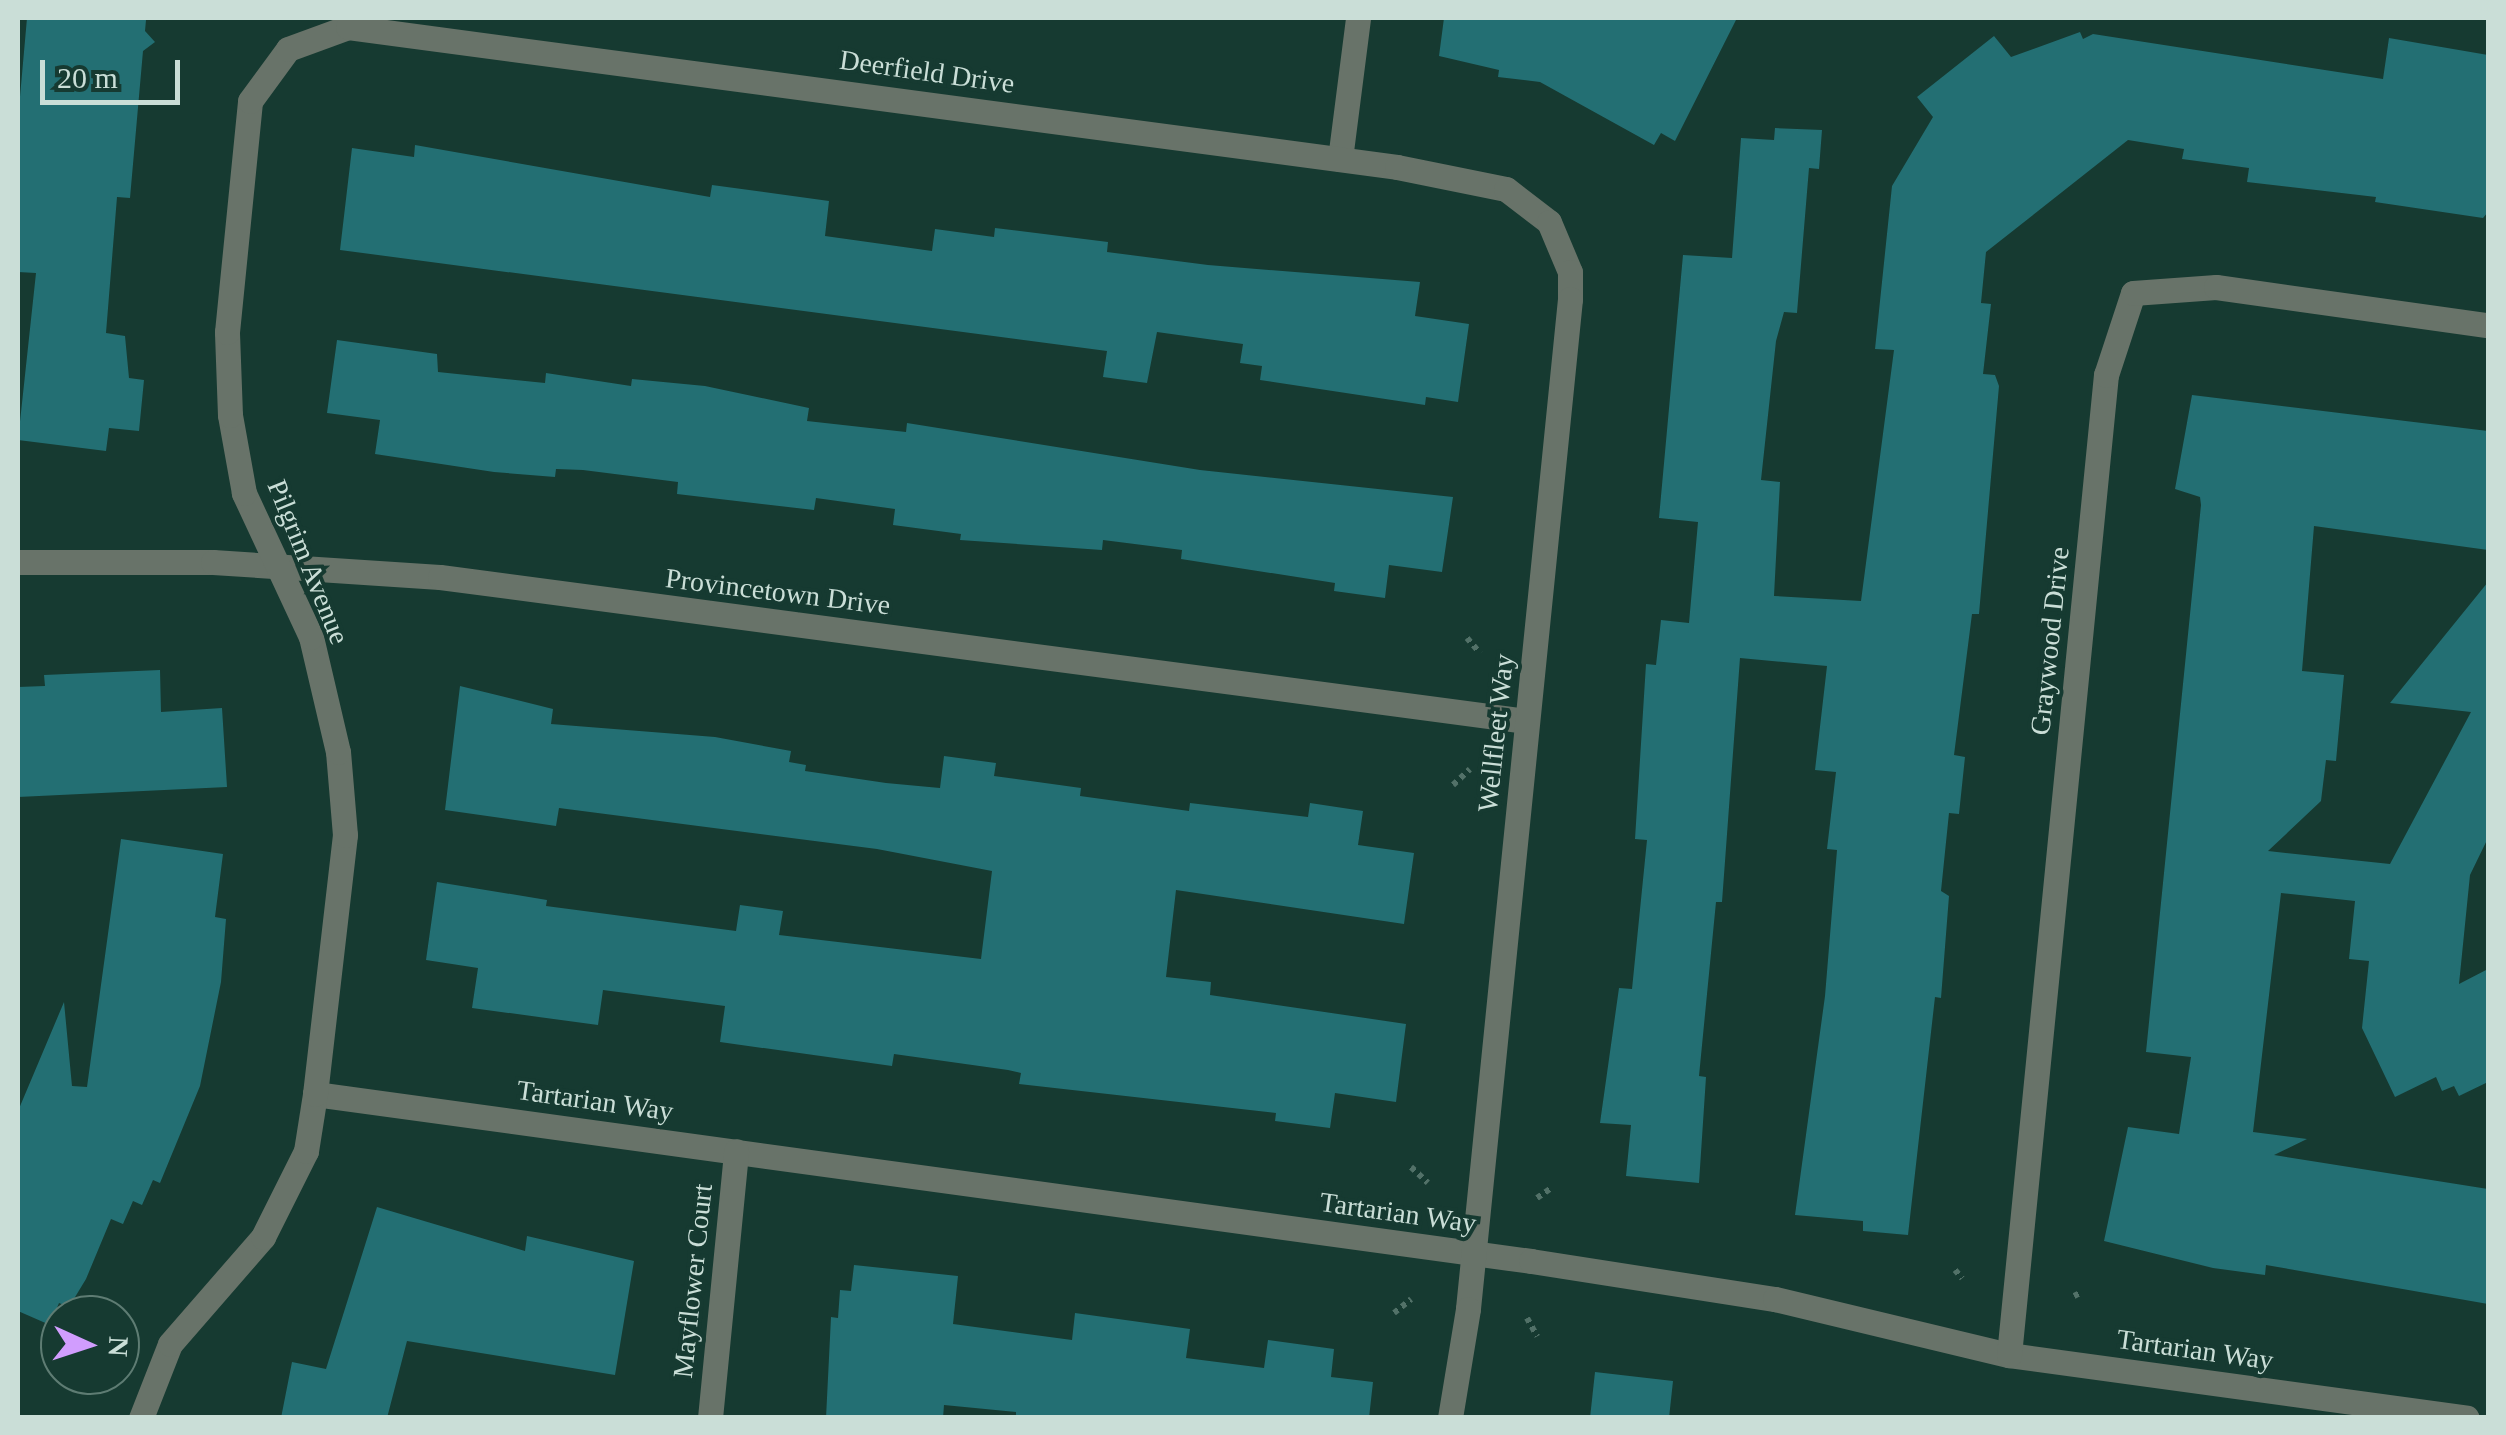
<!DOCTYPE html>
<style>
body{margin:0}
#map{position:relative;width:2506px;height:1435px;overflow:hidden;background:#163a31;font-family:"Times New Roman",serif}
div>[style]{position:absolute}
.building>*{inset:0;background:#236f73}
.path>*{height:6px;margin-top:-3px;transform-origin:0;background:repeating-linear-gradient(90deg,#527168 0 5px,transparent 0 10px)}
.minor>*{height:25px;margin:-12.5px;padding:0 12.5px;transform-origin:12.5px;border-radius:12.5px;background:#687369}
span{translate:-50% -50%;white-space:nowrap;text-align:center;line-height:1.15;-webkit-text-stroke:8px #163a31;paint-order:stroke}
.street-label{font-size:28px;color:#caded7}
.frame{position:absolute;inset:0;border:20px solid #caded7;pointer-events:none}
.north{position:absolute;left:40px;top:1295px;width:100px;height:100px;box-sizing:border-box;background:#163a31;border:2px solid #5e7c73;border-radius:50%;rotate:93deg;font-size:28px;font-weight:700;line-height:40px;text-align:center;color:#caded7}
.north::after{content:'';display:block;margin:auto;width:35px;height:45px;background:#d19dfe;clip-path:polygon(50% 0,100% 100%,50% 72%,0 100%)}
.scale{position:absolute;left:40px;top:60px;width:140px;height:45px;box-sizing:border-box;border:5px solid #caded7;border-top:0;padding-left:12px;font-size:30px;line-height:35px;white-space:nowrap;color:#caded7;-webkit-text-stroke:8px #163a31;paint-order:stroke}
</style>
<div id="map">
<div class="building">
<div style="clip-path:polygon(27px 18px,146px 20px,145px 31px,155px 42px,143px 51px,130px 198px,117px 197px,106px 333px,125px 336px,129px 378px,144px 380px,139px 431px,109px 428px,106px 451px,18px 440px,36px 273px,18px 272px,18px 119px)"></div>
<div style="clip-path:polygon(1444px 18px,1737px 18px,1675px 141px,1661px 133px,1654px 145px,1540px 82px,1498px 77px,1499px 70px,1439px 56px)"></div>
<div style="clip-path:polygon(2080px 32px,2083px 39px,2093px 34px,2383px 79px,2389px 38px,2488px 55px,2488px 212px,2483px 218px,2375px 202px,2376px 197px,2247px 182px,2249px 168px,2182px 159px,2184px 149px,2128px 140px,1986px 252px,1981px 303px,1991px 304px,1983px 374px,1995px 375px,1999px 386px,1979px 614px,1972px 614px,1954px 755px,1965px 757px,1959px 814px,1949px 813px,1941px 891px,1949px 896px,1941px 998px,1935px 997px,1908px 1235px,1863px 1231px,1863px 1221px,1795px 1215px,1825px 996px,1837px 850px,1827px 849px,1836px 772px,1815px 770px,1827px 666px,1740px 658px,1722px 902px,1716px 902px,1699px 1076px,1706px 1077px,1699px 1183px,1626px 1176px,1631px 1125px,1600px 1123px,1619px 988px,1632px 989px,1647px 840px,1635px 839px,1646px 664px,1656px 665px,1661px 620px,1689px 623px,1698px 522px,1659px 518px,1683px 255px,1732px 258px,1741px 138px,1774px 140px,1775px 128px,1822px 130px,1819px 169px,1809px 168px,1797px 313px,1784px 312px,1776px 341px,1761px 480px,1780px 482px,1774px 596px,1861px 601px,1894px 350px,1875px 349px,1892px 186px,1933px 117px,1917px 97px,1994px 36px,2011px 57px)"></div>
<div style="clip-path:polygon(415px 145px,710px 197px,712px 185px,829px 201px,825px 236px,932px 251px,935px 229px,994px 237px,995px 228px,1108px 242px,1107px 252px,1208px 265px,1420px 282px,1415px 316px,1469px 324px,1458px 402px,1426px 397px,1425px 405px,1260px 380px,1262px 366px,1240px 363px,1243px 344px,1157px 332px,1147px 383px,1103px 377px,1107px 351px,340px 250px,352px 148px,414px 157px)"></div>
<div style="clip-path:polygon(337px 340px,437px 354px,438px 372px,545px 383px,546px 373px,631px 386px,632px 379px,705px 386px,809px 408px,807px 421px,906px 432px,907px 423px,1200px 470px,1453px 497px,1442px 572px,1389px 565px,1385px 598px,1334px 591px,1335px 583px,1181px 559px,1182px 550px,1103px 540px,1102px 550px,960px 540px,961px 534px,893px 525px,895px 509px,816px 498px,814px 510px,677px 494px,678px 482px,583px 470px,556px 469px,555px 477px,494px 472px,375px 454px,380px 420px,327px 413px)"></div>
<div style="clip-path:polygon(2192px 395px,2488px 431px,2488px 550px,2314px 526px,2302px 671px,2344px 675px,2336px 761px,2326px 760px,2321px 801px,2268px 851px,2390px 864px,2471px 712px,2390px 703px,2488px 582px,2488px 838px,2470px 875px,2459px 984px,2488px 969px,2488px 1082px,2459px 1096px,2454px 1086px,2442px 1091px,2436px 1077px,2395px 1097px,2362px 1028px,2369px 961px,2349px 959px,2355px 901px,2281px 893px,2253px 1132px,2307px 1139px,2274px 1155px,2488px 1189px,2488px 1304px,2266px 1265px,2265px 1275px,2213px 1268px,2104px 1241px,2128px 1127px,2179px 1134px,2191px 1057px,2146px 1052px,2201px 505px,2200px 497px,2175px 489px)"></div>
<div style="clip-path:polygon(160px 670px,161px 712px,222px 708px,227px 787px,18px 797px,18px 687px,45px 686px,44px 675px)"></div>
<div style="clip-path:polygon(460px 686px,553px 709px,551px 724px,715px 737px,791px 751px,789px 762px,806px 765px,805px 771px,886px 783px,940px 788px,944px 756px,996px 763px,994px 776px,1081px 788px,1080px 796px,1189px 811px,1190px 803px,1308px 817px,1310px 803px,1363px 811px,1358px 845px,1414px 853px,1404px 924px,1176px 890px,1166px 977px,1211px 982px,1210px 995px,1406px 1024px,1396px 1102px,1335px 1093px,1330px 1128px,1275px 1121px,1276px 1113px,1019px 1084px,1021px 1073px,1008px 1070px,894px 1054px,892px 1066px,720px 1042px,725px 1006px,603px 990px,598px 1025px,472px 1008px,478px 968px,426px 960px,437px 882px,547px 900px,546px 906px,736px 931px,740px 905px,783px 911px,779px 935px,981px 959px,992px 871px,877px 849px,559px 808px,556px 826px,445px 810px)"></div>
<div style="clip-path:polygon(121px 839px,223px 854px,215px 917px,226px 919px,221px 982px,200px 1086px,160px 1183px,153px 1180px,142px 1205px,133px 1201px,123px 1224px,111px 1219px,86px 1279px,69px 1307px,59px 1303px,50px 1325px,18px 1311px,18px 1111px,64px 1002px,72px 1086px,87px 1087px)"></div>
<div style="clip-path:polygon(377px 1207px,525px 1251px,527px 1236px,634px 1261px,615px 1375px,407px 1341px,387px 1418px,281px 1418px,292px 1362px,326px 1369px)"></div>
<div style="clip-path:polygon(854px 1265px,958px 1276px,953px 1324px,1072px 1340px,1075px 1313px,1190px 1329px,1186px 1358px,1264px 1368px,1268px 1340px,1334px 1349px,1331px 1377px,1373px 1382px,1369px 1418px,1016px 1418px,1016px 1412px,944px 1405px,943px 1418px,826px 1418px,831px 1317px,838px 1318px,840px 1290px,851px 1291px)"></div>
<div style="clip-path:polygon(1595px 1372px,1673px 1381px,1669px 1418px,1590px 1418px)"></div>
</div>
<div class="path">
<div style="left:1467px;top:638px;width:20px;rotate:49deg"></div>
<div style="left:1453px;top:785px;width:23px;rotate:-43deg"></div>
<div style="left:1411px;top:1167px;width:23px;rotate:43deg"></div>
<div style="left:1537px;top:1198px;width:19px;rotate:-35deg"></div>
<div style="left:1955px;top:1270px;width:11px;rotate:49deg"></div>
<div style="left:2074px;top:1296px;width:7px;rotate:-27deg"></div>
<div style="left:1394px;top:1313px;width:22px;rotate:-39deg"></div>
<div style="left:1527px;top:1318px;width:21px;rotate:61deg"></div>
</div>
<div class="minor">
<div style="left:1340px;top:159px;width:142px;rotate:-82.7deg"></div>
<div style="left:18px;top:562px;width:195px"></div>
<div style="left:213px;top:562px;width:227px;rotate:3.8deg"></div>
<div style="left:440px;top:577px;width:1096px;rotate:7.55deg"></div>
<div style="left:315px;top:1094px;width:1227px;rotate:7.82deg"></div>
<div style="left:1531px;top:1261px;width:247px;rotate:8.9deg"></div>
<div style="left:1775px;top:1299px;width:241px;rotate:13.5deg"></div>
<div style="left:2009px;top:1355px;width:462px;rotate:7.8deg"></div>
<div style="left:2009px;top:1355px;width:985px;rotate:-84.35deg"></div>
<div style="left:2106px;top:375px;width:86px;rotate:-71.8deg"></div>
<div style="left:2133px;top:293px;width:83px;rotate:-4.1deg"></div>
<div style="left:2216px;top:287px;width:275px;rotate:8deg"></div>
<div style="left:141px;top:1418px;width:79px;rotate:-68.6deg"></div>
<div style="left:170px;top:1344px;width:142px;rotate:-49deg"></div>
<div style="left:263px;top:1237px;width:96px;rotate:-63.4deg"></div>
<div style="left:306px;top:1151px;width:58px;rotate:-81deg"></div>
<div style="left:315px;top:1094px;width:261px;rotate:-83.4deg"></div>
<div style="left:345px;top:835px;width:83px;rotate:-94.8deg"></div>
<div style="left:338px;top:752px;width:118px;rotate:-103.2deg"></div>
<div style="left:311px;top:637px;width:159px;rotate:-115deg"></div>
<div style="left:244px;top:493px;width:79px;rotate:-100.2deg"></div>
<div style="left:230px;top:415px;width:83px;rotate:-92.1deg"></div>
<div style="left:227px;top:332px;width:232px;rotate:-84.3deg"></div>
<div style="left:250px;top:101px;width:64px;rotate:-53.8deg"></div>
<div style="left:288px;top:49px;width:64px;rotate:-20.1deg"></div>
<div style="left:348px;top:27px;width:1058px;rotate:7.6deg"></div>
<div style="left:1397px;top:167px;width:111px;rotate:11.4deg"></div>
<div style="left:1506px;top:189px;width:54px;rotate:37.5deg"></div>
<div style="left:1549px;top:222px;width:54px;rotate:67.2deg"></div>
<div style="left:1570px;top:272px;width:27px;rotate:90deg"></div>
<div style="left:1570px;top:299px;width:1015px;rotate:95.77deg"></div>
<div style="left:1468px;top:1309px;width:110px;rotate:99.4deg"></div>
<div style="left:710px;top:1418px;width:268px;rotate:-84.4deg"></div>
</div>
<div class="street-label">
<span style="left:927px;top:72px;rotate:8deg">Deerfield Drive</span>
<span style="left:308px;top:562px;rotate:68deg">Pilgrim Avenue</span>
<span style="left:778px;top:592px;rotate:7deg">Provincetown Drive</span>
<span style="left:2050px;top:641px;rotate:-84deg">Graywood Drive</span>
<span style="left:1496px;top:733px;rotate:-84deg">Wellfleet Way</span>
<span style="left:595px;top:1101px;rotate:8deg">Tartarian Way</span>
<span style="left:1398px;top:1213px;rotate:8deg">Tartarian Way</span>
<span style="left:693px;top:1281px;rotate:-84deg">Mayflower Court</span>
<span style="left:2195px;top:1350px;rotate:8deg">Tartarian Way</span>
</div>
<div class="frame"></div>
<div class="north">N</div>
<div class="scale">20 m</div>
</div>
